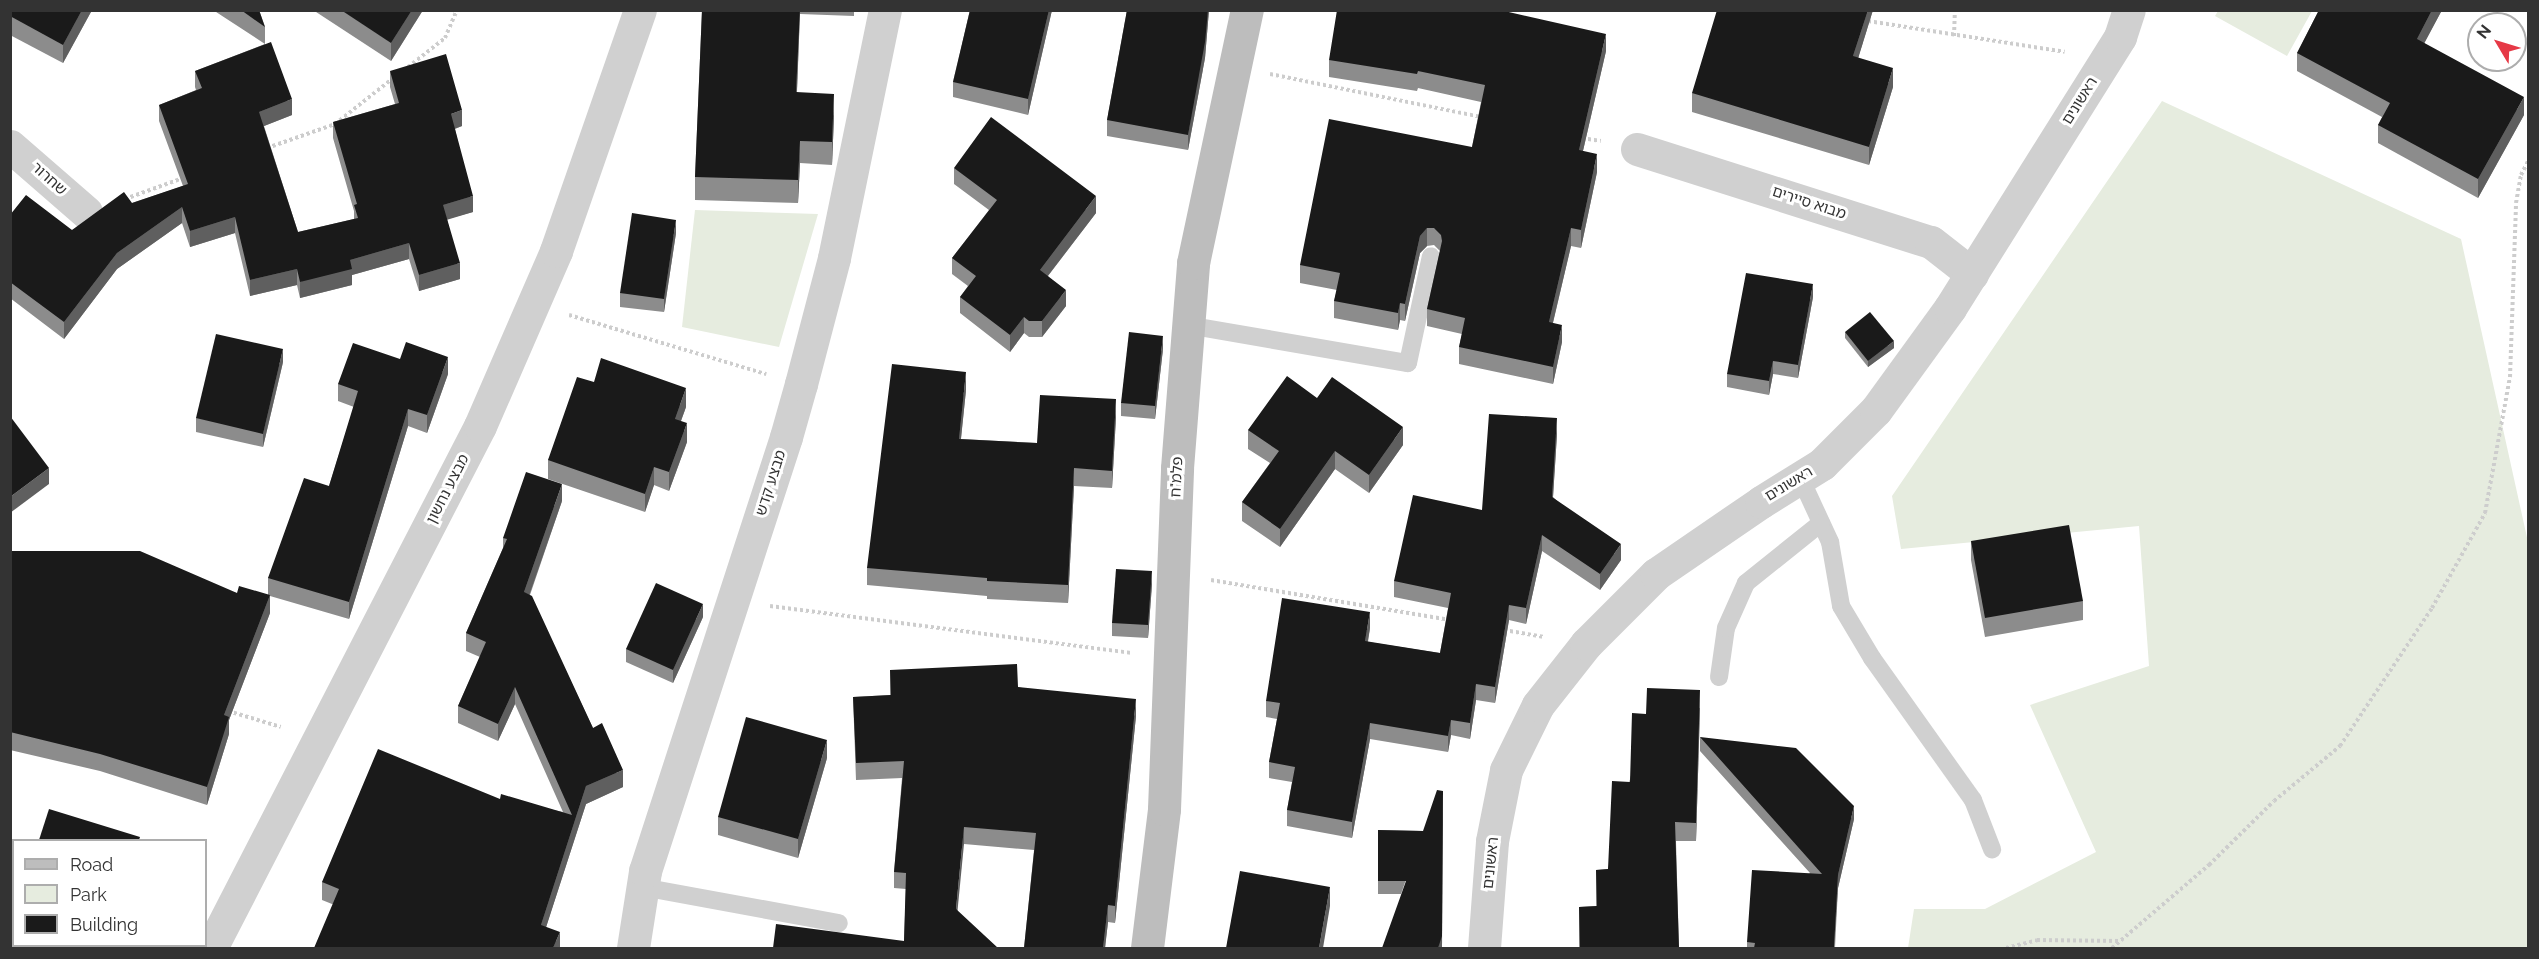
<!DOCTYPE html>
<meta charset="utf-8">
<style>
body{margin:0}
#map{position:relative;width:2539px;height:959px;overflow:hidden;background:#fff;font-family:Raleway,"Noto Sans Hebrew",sans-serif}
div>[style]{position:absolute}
.green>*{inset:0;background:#e6ecdf}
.path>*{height:4px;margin-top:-2px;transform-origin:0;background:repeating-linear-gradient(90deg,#cdcdcd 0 3px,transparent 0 6px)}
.lane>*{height:18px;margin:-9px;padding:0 9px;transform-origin:9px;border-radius:9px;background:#d0d0d0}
.street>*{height:33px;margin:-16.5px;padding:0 16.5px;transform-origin:16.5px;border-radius:16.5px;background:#d0d0d0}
.secondary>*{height:33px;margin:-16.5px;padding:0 16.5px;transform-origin:16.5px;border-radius:16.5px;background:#bdbdbd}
.wall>*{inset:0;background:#8c8c8c}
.shaded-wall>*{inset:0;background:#5f5f5f}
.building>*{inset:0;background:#1a1a1a}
span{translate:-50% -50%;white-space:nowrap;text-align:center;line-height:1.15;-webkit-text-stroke:6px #fff;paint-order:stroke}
.street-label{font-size:15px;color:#333}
.frame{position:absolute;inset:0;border:12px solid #333;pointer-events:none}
.legend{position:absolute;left:12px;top:839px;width:195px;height:108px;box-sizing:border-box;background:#fff;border:2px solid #adadad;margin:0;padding:8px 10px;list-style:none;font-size:18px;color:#333}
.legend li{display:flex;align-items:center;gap:12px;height:30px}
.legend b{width:30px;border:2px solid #adadad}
.north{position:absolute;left:2467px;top:12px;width:60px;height:60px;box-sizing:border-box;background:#fff;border:2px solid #adadad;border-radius:50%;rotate:308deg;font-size:16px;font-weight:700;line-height:24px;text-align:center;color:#333}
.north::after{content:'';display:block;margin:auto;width:21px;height:27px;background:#e63946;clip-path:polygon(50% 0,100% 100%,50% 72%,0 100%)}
</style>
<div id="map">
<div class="green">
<div style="clip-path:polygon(2218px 11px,2218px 10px,2312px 11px,2287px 56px,2215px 16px)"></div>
<div style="clip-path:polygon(2162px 101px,2461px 239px,2528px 542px,2528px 948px,1908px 948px,1914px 909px,1985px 909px,2096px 852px,2030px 705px,2149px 666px,2139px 526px,1901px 549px,1892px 496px)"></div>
<div style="clip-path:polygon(695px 210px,818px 214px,779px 347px,682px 327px)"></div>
</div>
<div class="path">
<div style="left:1868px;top:21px;width:199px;rotate:8.9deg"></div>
<div style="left:1954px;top:36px;width:26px;rotate:-88deg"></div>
<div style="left:408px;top:67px;width:47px;rotate:-38.1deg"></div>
<div style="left:445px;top:38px;width:30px;rotate:-67deg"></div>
<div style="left:1270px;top:74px;width:215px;rotate:11.5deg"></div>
<div style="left:1582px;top:138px;width:19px;rotate:9deg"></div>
<div style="left:267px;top:148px;width:72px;rotate:-19.4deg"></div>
<div style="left:335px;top:124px;width:73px;rotate:-38.3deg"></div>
<div style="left:125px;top:199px;width:62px;rotate:-19.9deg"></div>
<div style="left:569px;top:315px;width:206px;rotate:16.7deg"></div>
<div style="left:1211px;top:580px;width:241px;rotate:9.5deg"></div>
<div style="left:770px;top:606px;width:364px;rotate:7.4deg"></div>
<div style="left:1504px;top:630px;width:41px;rotate:9.9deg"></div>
<div style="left:228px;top:711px;width:55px;rotate:16.8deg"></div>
<div style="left:2006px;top:948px;width:32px;rotate:-14deg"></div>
<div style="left:2037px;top:940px;width:84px;rotate:0.7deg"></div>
<div style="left:2112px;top:948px;width:128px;rotate:-40.6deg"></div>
<div style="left:2209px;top:865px;width:91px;rotate:-44.6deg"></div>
<div style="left:2274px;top:801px;width:86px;rotate:-39.8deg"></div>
<div style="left:2340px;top:746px;width:166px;rotate:-56.3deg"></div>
<div style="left:2432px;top:608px;width:109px;rotate:-60.8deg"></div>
<div style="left:2485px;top:513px;width:138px;rotate:-79.6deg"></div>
<div style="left:2510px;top:377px;width:174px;rotate:-88deg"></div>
<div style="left:2516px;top:203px;width:28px;rotate:-80deg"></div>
<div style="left:2521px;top:175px;width:16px;rotate:-63deg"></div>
</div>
<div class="lane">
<div style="left:1187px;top:325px;width:224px;rotate:9.8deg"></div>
<div style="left:1408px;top:363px;width:109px;rotate:-77.9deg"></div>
<div style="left:1800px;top:477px;width:72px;rotate:65.2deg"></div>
<div style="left:1830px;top:542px;width:65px;rotate:80.2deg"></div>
<div style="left:1841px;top:606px;width:61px;rotate:59.2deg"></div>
<div style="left:1872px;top:658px;width:174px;rotate:54.6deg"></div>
<div style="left:1973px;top:800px;width:53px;rotate:68.8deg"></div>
<div style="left:1719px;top:677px;width:49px;rotate:-81.9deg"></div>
<div style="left:1726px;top:628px;width:49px;rotate:-66deg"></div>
<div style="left:1746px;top:583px;width:96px;rotate:-38.7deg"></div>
<div style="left:642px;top:887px;width:200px;rotate:10.4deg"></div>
</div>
<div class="street">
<div style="left:10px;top:146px;width:101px;rotate:41deg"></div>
<div style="left:1637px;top:149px;width:308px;rotate:17.6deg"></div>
<div style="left:1931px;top:242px;width:52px;rotate:38deg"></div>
<div style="left:211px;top:948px;width:587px;rotate:-62.74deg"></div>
<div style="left:480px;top:426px;width:191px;rotate:-66.5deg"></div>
<div style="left:556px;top:251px;width:255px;rotate:-70.8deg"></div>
<div style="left:633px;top:948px;width:78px;rotate:-81.1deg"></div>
<div style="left:645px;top:871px;width:456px;rotate:-72deg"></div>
<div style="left:786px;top:437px;width:55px;rotate:-74.2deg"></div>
<div style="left:801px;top:384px;width:130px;rotate:-75.3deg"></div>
<div style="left:834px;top:258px;width:253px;rotate:-78.4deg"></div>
<div style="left:1484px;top:948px;width:107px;rotate:-85.7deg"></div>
<div style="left:1492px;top:841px;width:72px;rotate:-78.8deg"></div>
<div style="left:1506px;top:770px;width:72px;rotate:-63.8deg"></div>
<div style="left:1538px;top:705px;width:78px;rotate:-51.8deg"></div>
<div style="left:1586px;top:644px;width:99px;rotate:-45deg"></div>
<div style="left:1656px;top:574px;width:127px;rotate:-34.4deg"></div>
<div style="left:1761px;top:502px;width:72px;rotate:-31.9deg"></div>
<div style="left:1822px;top:464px;width:76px;rotate:-45deg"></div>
<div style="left:1876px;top:410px;width:126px;rotate:-54deg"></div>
<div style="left:1950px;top:308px;width:320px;rotate:-57.9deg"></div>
<div style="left:2120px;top:37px;width:28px;rotate:-72deg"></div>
</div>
<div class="secondary">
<div style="left:1147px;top:948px;width:140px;rotate:-83deg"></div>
<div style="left:1164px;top:809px;width:341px;rotate:-87.8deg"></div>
<div style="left:1177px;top:468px;width:206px;rotate:-85.5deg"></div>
<div style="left:1193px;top:263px;width:259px;rotate:-78deg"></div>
</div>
<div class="wall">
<div style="clip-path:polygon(10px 10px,92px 10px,63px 63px,10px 35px)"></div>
<div style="clip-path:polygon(213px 10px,259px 10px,265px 27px,265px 44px,292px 115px,264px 126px,298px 232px,354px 219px,354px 211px,333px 138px,333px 122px,395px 104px,390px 87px,390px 71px,462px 126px,455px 129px,473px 212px,447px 219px,460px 279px,419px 291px,409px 259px,352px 275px,352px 285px,300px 298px,297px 285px,250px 296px,235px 233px,190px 247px,182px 223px,117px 269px,64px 339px,10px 298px,10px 215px,72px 230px,132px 203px,183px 186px,159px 121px,159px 105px,196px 90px,195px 87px,195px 71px,265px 44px)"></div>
<div style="clip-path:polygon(313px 10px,423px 10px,391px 61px)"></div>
<div style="clip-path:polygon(702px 10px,854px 10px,854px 16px,800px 14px,797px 92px,834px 116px,832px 165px,800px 163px,798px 203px,695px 200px,695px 177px)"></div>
<div style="clip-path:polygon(970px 10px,1052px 10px,1028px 115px,953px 97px,953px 82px)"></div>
<div style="clip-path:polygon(1127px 10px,1209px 10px,1205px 58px,1188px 150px,1107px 136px,1107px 120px)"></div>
<div style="clip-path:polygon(1873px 10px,1858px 58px,1893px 87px,1869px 165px,1692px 112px,1692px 93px)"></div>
<div style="clip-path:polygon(2319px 10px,2442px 10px,2424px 43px,2524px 115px,2478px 198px,2378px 143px,2378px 125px,2382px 117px,2297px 71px,2297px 53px)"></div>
<div style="clip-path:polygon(1606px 51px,1583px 151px,1597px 172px,1581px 248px,1571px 246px,1553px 323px,1562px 342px,1553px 384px,1459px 364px,1459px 347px,1462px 334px,1427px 326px,1427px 309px,1440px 251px,1434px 245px,1427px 246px,1420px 253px,1405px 321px,1400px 320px,1398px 330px,1334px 318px,1334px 301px,1337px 290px,1300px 283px,1300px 265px,1472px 147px,1481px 102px,1418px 88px,1417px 91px,1329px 77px,1329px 60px)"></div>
<div style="clip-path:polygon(954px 168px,1096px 213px,1048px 276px,1066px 306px,1042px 337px,1029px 337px,1024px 333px,1010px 352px,960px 313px,960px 297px,968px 286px,952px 274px,952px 258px,989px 210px,954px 184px)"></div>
<div style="clip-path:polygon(676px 233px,664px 312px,620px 307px,620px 293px)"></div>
<div style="clip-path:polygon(1813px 297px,1798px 378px,1773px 374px,1769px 395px,1727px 387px,1727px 374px)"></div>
<div style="clip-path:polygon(1845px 332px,1894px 348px,1868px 367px,1845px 338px)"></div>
<div style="clip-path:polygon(1163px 349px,1155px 419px,1121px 416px,1121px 403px)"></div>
<div style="clip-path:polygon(400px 359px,448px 374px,427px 433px,408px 426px,349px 619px,270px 596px,270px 613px,229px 720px,229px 734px,207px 805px,100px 771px,10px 750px,10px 551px,237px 593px,268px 595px,268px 578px,329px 486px,354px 407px,338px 401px,338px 384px)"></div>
<div style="clip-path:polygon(283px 362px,263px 447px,196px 432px,196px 418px)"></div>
<div style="clip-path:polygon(594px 382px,686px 407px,681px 421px,687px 442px,669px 491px,654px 485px,645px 512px,548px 479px,548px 460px)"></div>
<div style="clip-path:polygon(966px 390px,961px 439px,1037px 443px,1116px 417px,1112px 488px,1074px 486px,1068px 603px,987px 599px,987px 596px,867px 585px,867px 568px)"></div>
<div style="clip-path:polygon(1317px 398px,1403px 445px,1369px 493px,1335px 469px,1280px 547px,1242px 521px,1242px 502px,1270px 463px,1248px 449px,1248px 430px)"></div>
<div style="clip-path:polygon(1557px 434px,1553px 497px,1621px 560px,1600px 590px,1542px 551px,1526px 624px,1509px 620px,1495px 703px,1476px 700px,1470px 739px,1451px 735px,1448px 752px,1370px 739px,1352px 838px,1287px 826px,1287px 810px,1292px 782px,1269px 778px,1269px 762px,1277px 719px,1266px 717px,1266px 701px,1370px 628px,1368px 642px,1440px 653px,1448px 608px,1394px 597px,1394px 581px,1482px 510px)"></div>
<div style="clip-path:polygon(562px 501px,530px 595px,593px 728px,623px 787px,586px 804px,546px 927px,560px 948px,332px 904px,322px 900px,322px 882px,500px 799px,563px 812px,515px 704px,498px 741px,458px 723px,458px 706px,480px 657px,466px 651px,466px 633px,503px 548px,503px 538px)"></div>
<div style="clip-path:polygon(1971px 541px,2083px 601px,2083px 620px,1985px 637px,1971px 560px)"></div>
<div style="clip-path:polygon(1152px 584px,1148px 638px,1112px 636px,1112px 623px)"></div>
<div style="clip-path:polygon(703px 617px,673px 683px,626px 662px,626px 649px)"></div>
<div style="clip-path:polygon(890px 670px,1018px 687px,1136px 716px,1115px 923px,1108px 922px,1105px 948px,1024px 948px,1034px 850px,964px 844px,904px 941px,906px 889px,894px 888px,894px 872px,902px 778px,856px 780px,853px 697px,890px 695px)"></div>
<div style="clip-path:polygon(1700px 708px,1696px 841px,1676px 841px,1679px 948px,1579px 948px,1579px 907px,1596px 906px,1596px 870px,1608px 869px,1646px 714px)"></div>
<div style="clip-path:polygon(1700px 737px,1854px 819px,1838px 888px,1835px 948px,1747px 948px,1747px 942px,1810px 873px,1700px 751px)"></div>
<div style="clip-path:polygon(827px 758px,798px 858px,718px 835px,718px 817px)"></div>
<div style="clip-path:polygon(1378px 830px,1423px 831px,1401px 894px,1378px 894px)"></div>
</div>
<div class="shaded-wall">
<div style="clip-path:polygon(82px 10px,92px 10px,63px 63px,63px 45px)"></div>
<div style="clip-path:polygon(412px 10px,423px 10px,391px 61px,391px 43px)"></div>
<div style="clip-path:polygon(800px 10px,796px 115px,796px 92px)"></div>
<div style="clip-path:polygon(1049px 10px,1052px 10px,1028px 115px,1028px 99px)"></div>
<div style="clip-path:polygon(1208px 10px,1209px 10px,1205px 58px,1188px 150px,1188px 135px)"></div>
<div style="clip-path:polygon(1868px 10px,1873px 10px,1853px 75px,1853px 56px)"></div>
<div style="clip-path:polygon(2432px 10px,2442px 10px,2417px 57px,2417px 39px)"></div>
<div style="clip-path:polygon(1606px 34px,1606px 51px,1579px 168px,1579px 150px)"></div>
<div style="clip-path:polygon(1893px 68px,1893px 87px,1869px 165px,1869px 147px)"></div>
<div style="clip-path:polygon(834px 94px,834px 116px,832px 165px,832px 142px)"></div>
<div style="clip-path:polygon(2524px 97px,2524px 115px,2478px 198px,2478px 179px)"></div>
<div style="clip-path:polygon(292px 99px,292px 115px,259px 128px,259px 112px)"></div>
<div style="clip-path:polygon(462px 110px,462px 126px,451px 130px,451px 114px)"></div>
<div style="clip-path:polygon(800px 141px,800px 163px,798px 203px,798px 180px)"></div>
<div style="clip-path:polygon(1597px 154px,1597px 172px,1581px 248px,1581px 230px)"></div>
<div style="clip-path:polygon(473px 196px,473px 212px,443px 221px,443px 205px)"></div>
<div style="clip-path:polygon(1096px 196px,1096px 213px,1040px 286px,1040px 270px)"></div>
<div style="clip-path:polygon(182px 207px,182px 223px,117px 269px,64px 339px,64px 322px,117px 253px)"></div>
<div style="clip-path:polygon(235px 217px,235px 233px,190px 247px,190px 231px)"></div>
<div style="clip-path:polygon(676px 220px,676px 233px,664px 312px,664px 299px)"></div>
<div style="clip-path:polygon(1427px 228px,1427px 246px,1420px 253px,1405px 321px,1405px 304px,1420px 236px)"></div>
<div style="clip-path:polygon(1571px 228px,1571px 246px,1549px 339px,1549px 322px)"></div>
<div style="clip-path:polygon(409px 243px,409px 259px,352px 275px,352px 285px,300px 298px,300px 282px,350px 260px)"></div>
<div style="clip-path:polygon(460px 263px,460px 279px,419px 291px,419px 275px)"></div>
<div style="clip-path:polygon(297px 269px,297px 285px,250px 296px,250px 280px)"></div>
<div style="clip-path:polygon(1813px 284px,1813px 297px,1798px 378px,1798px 365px)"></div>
<div style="clip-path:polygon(1066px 290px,1066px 306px,1042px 337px,1042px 321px)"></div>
<div style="clip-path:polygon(1400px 303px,1400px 320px,1398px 330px,1398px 313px)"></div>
<div style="clip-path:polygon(1024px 317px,1024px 333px,1010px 352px,1010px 335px)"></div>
<div style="clip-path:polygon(1562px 325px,1562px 342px,1553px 384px,1553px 367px)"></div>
<div style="clip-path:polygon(1163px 336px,1163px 349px,1155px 419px,1155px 406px)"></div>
<div style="clip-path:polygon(1894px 341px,1894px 348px,1868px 367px,1868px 361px)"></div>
<div style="clip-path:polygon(283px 349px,283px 362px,263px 447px,263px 434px)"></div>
<div style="clip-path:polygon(448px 357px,448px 374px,427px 433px,427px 415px)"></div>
<div style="clip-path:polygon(1773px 361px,1773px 374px,1769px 395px,1769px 381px)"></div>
<div style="clip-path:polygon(966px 372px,966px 390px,959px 457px,959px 439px)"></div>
<div style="clip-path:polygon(686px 388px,686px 407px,675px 437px,675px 419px)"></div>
<div style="clip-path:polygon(1116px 399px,1116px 417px,1112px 488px,1112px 471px)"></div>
<div style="clip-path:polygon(408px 409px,408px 426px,349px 619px,349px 602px)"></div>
<div style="clip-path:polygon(1557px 418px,1557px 434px,1552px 513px,1552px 497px)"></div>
<div style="clip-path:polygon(687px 423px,687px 442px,669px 491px,669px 472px)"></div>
<div style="clip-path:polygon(1403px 427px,1403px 445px,1369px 493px,1369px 475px)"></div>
<div style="clip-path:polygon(1335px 451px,1335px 469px,1280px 547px,1280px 529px)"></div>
<div style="clip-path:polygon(654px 467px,654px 485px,645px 512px,645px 494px)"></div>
<div style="clip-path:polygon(49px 468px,49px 484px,10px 513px,10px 497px)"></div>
<div style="clip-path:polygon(1074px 468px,1074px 486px,1068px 603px,1068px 585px)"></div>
<div style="clip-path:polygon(562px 484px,562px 501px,524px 610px,524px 592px)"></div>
<div style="clip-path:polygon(1542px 535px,1542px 551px,1526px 624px,1526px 608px)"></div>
<div style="clip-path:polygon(1621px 544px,1621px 560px,1600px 590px,1600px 574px)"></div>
<div style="clip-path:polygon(1152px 571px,1152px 584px,1148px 638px,1148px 625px)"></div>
<div style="clip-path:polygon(270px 595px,270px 613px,229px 720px,229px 734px,207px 805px,207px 787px,224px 715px)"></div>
<div style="clip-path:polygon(703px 604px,703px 617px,673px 683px,673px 670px)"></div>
<div style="clip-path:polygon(1509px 605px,1509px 620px,1495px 703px,1495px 687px)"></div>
<div style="clip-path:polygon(1370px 612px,1370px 628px,1365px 657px,1365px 641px)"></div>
<div style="clip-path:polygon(1476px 684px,1476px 700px,1470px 739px,1470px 723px)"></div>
<div style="clip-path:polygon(515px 687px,515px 704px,498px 741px,498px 724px)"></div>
<div style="clip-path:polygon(1700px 690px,1700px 708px,1696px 841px,1696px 823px)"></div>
<div style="clip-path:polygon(1136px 699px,1136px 716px,1115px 923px,1115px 906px)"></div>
<div style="clip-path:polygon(1451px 720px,1451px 735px,1448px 752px,1448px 736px)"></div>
<div style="clip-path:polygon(1370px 723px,1370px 739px,1352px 838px,1352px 822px)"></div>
<div style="clip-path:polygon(827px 740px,827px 758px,798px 858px,798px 839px)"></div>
<div style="clip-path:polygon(623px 770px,623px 787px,586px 804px,541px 943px,541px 925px,586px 786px)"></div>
<div style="clip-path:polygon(1443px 791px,1442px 948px,1438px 948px)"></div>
<div style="clip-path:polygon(1854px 806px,1854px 819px,1838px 888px,1834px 948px,1838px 875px)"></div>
<div style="clip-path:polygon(964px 827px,964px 844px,956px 926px,956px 909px)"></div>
<div style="clip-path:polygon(1330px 887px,1330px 906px,1323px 948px,1319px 948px)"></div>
<div style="clip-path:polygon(1108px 905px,1108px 922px,1105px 948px,1103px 948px)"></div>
<div style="clip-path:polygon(560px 932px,560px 948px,553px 948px)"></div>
<div style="clip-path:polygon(134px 945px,140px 945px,139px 948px,133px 948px)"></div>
</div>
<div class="building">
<div style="clip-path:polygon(10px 10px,82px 10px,63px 45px,10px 16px)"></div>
<div style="clip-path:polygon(241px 10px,259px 10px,265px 27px)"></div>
<div style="clip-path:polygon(341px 10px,412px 10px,391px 43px)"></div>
<div style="clip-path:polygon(702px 10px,800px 10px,796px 92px,834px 94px,832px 142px,800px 141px,798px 180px,695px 177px)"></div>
<div style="clip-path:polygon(970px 10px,1049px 10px,1028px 99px,953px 82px)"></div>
<div style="clip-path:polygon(1127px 10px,1208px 10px,1205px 42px,1188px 135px,1107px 120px)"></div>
<div style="clip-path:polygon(1337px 10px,1500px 10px,1606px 34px,1579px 150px,1597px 154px,1581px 230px,1571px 228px,1549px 322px,1562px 325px,1553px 367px,1459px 347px,1465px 318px,1427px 309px,1442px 241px,1441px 235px,1434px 228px,1427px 228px,1420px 236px,1405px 304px,1400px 303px,1398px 313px,1334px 301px,1340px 273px,1300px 265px,1329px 119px,1472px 147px,1485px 85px,1418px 71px,1417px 74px,1329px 60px)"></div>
<div style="clip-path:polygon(1717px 10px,1868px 10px,1853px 56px,1893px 68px,1869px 147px,1692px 93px)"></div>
<div style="clip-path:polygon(2319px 10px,2432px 10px,2417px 39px,2524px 97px,2478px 179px,2378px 125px,2390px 103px,2297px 53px)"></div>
<div style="clip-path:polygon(271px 42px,292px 99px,259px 112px,298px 232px,358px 218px,354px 205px,357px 204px,333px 122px,399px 103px,390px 71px,446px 54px,462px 110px,451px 114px,473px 196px,443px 205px,460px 263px,419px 275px,409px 243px,350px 260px,352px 269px,300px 282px,297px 269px,250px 280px,235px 217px,190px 231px,182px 207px,117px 253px,64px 322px,10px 282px,10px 215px,26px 195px,72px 230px,124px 192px,132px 203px,188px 184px,159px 105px,202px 88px,195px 71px)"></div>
<div style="clip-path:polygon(991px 117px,1096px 196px,1040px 270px,1066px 290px,1042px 321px,1029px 321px,1024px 317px,1010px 335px,960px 297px,976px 276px,952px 258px,997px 200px,954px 168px)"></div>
<div style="clip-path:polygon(632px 213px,676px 220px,664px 299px,620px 293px)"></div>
<div style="clip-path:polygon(1746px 273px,1813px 284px,1798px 365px,1773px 361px,1769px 381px,1727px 374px)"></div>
<div style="clip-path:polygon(1870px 312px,1894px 341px,1868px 361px,1845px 332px)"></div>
<div style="clip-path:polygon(1129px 332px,1163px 336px,1155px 406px,1121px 403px)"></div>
<div style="clip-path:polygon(216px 334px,283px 349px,263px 434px,196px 418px)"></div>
<div style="clip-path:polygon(406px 342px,448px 357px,427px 415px,408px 409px,349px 602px,268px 578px,304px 478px,329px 486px,358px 391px,338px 384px,353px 343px,400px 359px)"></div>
<div style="clip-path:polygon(601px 358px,686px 388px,675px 419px,687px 423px,669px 472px,654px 467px,645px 494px,548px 460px,577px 377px,594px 382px)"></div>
<div style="clip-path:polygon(892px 364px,966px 372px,959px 439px,1037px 443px,1040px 395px,1116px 399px,1112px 471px,1074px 468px,1068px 585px,987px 581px,987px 578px,867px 568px)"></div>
<div style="clip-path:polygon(1287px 376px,1317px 398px,1332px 377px,1403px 427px,1369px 475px,1335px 451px,1280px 529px,1242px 502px,1279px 451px,1248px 430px)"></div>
<div style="clip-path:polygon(1489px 414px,1557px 418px,1552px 497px,1621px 544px,1600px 574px,1542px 535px,1526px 608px,1509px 605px,1495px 687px,1476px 684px,1470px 723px,1451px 720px,1448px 736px,1370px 723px,1352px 822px,1287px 810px,1295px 767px,1269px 762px,1280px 703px,1266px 701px,1282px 598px,1370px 612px,1365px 641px,1440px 653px,1451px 593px,1394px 581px,1413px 495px,1482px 510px)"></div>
<div style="clip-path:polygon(10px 416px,49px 468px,10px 497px)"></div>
<div style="clip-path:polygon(526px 472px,562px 484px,524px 592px,532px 596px,593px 728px,602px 723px,623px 770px,586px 786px,541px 925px,560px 932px,553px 948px,314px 948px,339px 889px,322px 882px,378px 749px,500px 799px,501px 794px,572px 815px,515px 687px,498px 724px,458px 706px,486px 642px,466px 633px,507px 539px,503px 538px)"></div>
<div style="clip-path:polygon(2069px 525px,2083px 601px,1985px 618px,1971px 541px)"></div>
<div style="clip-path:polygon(10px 551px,140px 551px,237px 593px,239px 586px,270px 595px,224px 715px,229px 717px,207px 787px,100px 754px,10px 732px,10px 648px,12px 643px,10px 625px)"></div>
<div style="clip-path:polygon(1116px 569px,1152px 571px,1148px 625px,1112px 623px)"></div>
<div style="clip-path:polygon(656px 583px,703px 604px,673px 670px,626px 649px)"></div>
<div style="clip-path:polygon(1017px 664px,1018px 687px,1136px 699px,1115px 906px,1108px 905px,1103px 948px,1024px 948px,1036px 833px,964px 827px,956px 909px,998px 948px,773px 948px,776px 924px,904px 941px,906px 873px,894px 872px,904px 761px,856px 763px,853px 697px,891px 695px,890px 670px)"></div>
<div style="clip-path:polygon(1647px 688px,1700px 690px,1696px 823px,1675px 822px,1679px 948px,1580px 948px,1579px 907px,1597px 906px,1596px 870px,1608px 869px,1612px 781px,1630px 782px,1632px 713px,1646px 714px)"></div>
<div style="clip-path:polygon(746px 717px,827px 740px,798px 839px,718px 817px)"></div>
<div style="clip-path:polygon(1700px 737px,1796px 748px,1854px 806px,1838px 875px,1834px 947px,1828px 947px,1827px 948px,1754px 948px,1755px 943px,1747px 942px,1752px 870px,1822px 874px)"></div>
<div style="clip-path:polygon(1437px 790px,1443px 791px,1442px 936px,1438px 948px,1382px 948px,1406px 881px,1378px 881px,1378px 830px,1423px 831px)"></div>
<div style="clip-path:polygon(49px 809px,140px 837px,139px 840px,39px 840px)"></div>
<div style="clip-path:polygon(1240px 871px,1330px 887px,1319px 948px,1226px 948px)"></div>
<div style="clip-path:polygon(59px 945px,134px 945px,133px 948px,58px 948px)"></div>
</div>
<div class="street-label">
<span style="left:2080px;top:101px;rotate:-58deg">ראשונים</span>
<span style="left:49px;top:179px;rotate:42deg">שחרור</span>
<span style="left:1809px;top:203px;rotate:18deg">מבוא סיירים</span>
<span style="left:1177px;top:477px;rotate:-87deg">פלמ"ח</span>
<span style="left:771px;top:483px;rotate:-72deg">מבצע קדש</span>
<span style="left:1789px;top:484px;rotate:-31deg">ראשונים</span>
<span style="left:448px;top:489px;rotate:-63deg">מבצע נחשון</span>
<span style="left:1491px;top:863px;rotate:-84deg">ראשונים</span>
</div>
<div class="frame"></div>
<ul class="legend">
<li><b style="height:8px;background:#bdbdbd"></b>Road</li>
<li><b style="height:16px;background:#e6ecdf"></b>Park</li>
<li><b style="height:16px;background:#1a1a1a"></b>Building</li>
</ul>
<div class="north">N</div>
</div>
